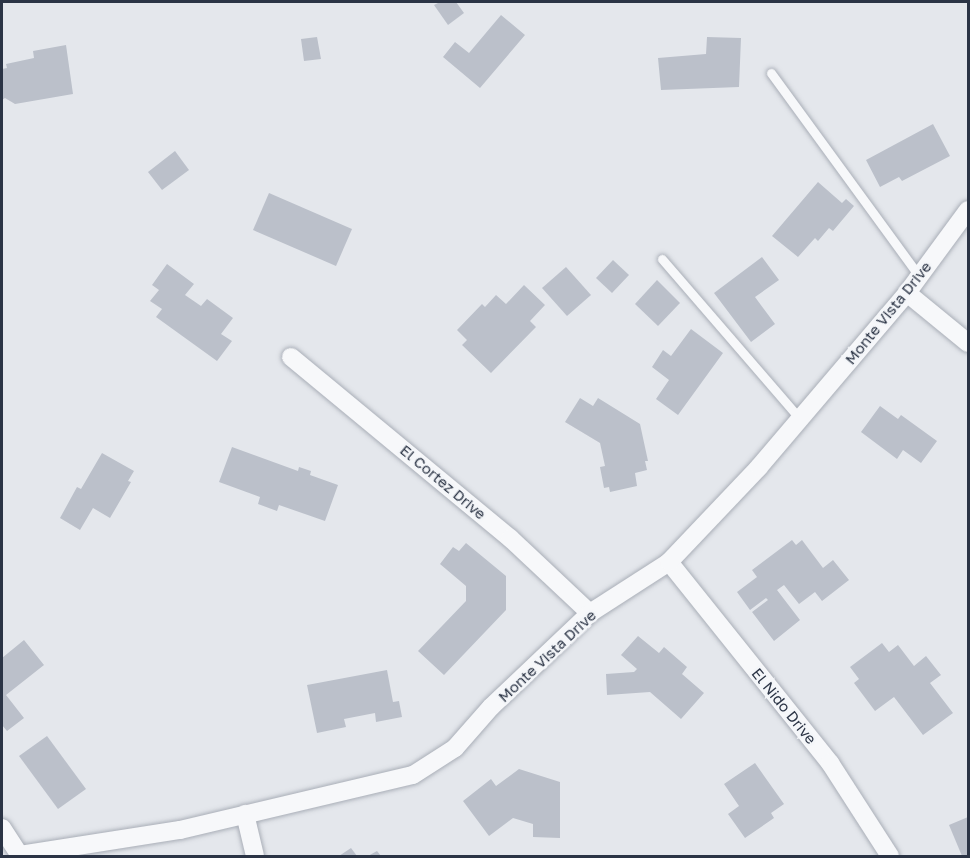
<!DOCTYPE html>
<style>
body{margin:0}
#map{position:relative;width:970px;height:858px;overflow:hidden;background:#e4e7ec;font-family:"Golos Text",sans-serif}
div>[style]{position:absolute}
.building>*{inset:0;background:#bbc0ca}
.roads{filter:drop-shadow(0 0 2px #a9aeb7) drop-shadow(0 0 2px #a9aeb7)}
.service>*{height:9px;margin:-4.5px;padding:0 4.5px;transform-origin:4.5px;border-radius:4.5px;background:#f7f8fa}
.minor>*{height:18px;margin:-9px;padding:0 9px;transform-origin:9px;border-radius:9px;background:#f7f8fa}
span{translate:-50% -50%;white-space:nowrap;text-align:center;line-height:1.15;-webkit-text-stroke:5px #f4f6f9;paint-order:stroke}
.street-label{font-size:15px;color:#2b3445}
.frame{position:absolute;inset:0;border:3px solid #2b3445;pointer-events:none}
</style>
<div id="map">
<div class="building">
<div style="clip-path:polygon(440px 2px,456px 2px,464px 13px,448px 25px,434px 5px)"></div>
<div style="clip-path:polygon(501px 15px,525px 35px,480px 88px,443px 57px,455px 42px,469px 53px)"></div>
<div style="clip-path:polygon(317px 37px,321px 59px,304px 61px,301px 39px)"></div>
<div style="clip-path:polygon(707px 37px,741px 38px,739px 87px,661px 90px,658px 58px,706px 54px)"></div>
<div style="clip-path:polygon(66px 45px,73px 94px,15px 104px,5px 98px,2px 100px,2px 69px,7px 68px,6px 64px,34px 58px,33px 51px)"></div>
<div style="clip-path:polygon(933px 124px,950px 156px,902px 181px,899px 177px,880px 187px,866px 160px)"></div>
<div style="clip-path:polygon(175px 151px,189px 170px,162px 190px,148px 172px)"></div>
<div style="clip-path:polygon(818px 182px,842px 203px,846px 199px,854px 206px,833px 231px,829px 228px,818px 241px,815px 238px,798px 257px,772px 236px)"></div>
<div style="clip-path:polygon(269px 193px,352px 229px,336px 266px,253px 230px)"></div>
<div style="clip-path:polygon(762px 257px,779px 280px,755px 297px,775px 324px,751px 342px,714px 293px)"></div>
<div style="clip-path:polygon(613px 260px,629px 275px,612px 293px,596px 278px)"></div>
<div style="clip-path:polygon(167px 264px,194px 284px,185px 295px,201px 306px,207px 299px,233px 318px,221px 334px,232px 341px,217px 361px,156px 317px,162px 309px,150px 301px,159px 290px,152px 285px)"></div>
<div style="clip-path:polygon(566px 267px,591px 295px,567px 316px,542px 288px)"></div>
<div style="clip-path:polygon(657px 280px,680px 303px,658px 326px,635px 304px)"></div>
<div style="clip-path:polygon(524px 285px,545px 305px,530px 321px,536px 327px,491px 373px,462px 345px,467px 340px,457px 330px,482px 304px,485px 307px,496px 295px,506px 304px)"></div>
<div style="clip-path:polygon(691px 329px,723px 353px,678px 415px,656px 399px,669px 380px,652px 367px,663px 350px,671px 356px)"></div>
<div style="clip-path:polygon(580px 398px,593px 406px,598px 398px,640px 424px,648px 461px,645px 461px,647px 470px,635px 473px,637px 486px,610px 492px,609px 487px,604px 488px,600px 467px,605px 466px,600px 443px,565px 422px)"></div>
<div style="clip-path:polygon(880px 406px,898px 419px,901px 415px,937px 441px,921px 463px,903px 450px,897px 459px,861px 432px)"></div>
<div style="clip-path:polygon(232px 447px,298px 471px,299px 467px,311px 471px,310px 475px,338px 485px,325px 521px,279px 505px,277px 511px,258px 504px,260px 497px,219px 482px)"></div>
<div style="clip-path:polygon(102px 453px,134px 471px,128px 481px,131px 482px,110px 518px,93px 508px,80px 530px,60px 518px,77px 487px,81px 489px)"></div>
<div style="clip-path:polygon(792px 540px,796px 545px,802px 540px,823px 568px,833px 560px,849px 580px,822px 601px,815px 592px,799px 604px,784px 585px,777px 590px,800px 620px,774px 641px,752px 612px,768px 600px,766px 598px,750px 610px,737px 592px,757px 577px,752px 570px)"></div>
<div style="clip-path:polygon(466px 543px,506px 576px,506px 610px,444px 675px,418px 651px,466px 601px,466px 586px,440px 564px,453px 547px,459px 551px)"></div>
<div style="clip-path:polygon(638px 636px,659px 653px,664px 647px,687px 667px,682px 674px,704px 693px,681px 719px,650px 692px,607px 695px,606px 674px,634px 672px,637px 669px,621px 655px)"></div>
<div style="clip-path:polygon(24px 640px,44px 665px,6px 695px,24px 718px,7px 731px,2px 725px,2px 658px)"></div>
<div style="clip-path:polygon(882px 643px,889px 652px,898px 645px,914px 666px,926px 656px,941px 675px,930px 683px,953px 713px,923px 735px,894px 697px,875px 711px,854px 683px,859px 679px,850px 667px)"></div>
<div style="clip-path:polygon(387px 670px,393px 702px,399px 701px,402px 717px,376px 722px,375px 713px,344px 719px,346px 727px,317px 733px,307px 685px)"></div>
<div style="clip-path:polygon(47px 736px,86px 789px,58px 809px,19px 756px)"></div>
<div style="clip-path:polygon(755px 763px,784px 804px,771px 813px,774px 818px,745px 838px,728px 814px,739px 806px,724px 784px)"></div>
<div style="clip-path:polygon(519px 769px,560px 782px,560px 838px,533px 837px,533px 824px,513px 818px,489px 836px,463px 801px,491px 779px,496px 786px)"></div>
<div style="clip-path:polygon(968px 817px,968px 856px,962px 856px,949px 825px)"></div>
<div style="clip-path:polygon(351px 848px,357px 856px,339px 856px)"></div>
<div style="clip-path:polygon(377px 851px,381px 856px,368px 856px)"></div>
</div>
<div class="roads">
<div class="service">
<div style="left:771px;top:73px;width:251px;rotate:53.9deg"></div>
<div style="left:662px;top:259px;width:211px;rotate:49.2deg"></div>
</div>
<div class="minor">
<div style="left:907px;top:293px;width:79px;rotate:39.3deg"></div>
<div style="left:291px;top:357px;width:284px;rotate:39.6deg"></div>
<div style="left:510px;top:538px;width:110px;rotate:43.2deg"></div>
<div style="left:669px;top:562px;width:258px;rotate:51.3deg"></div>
<div style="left:830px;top:763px;width:111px;rotate:57.2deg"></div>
<div style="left:245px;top:814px;width:43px;rotate:76.6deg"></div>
<div style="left:2px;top:828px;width:33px;rotate:57deg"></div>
<div style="left:20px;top:855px;width:162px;rotate:-8.9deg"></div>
<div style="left:180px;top:830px;width:239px;rotate:-13.3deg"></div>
<div style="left:413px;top:775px;width:50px;rotate:-32.7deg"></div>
<div style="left:455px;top:748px;width:55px;rotate:-48.7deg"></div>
<div style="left:491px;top:707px;width:137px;rotate:-43.5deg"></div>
<div style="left:590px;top:613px;width:94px;rotate:-32.8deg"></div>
<div style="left:669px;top:562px;width:131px;rotate:-46.5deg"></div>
<div style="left:759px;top:467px;width:228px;rotate:-49.6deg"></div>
<div style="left:907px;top:293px;width:103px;rotate:-53.7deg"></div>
</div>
</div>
<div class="street-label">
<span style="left:888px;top:313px;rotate:-51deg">Monte Vista Drive</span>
<span style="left:443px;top:482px;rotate:40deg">El Cortez Drive</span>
<span style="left:547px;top:656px;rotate:-43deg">Monte Vista Drive</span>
<span style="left:784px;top:706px;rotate:51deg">El Nido Drive</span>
</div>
<div class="frame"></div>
</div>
